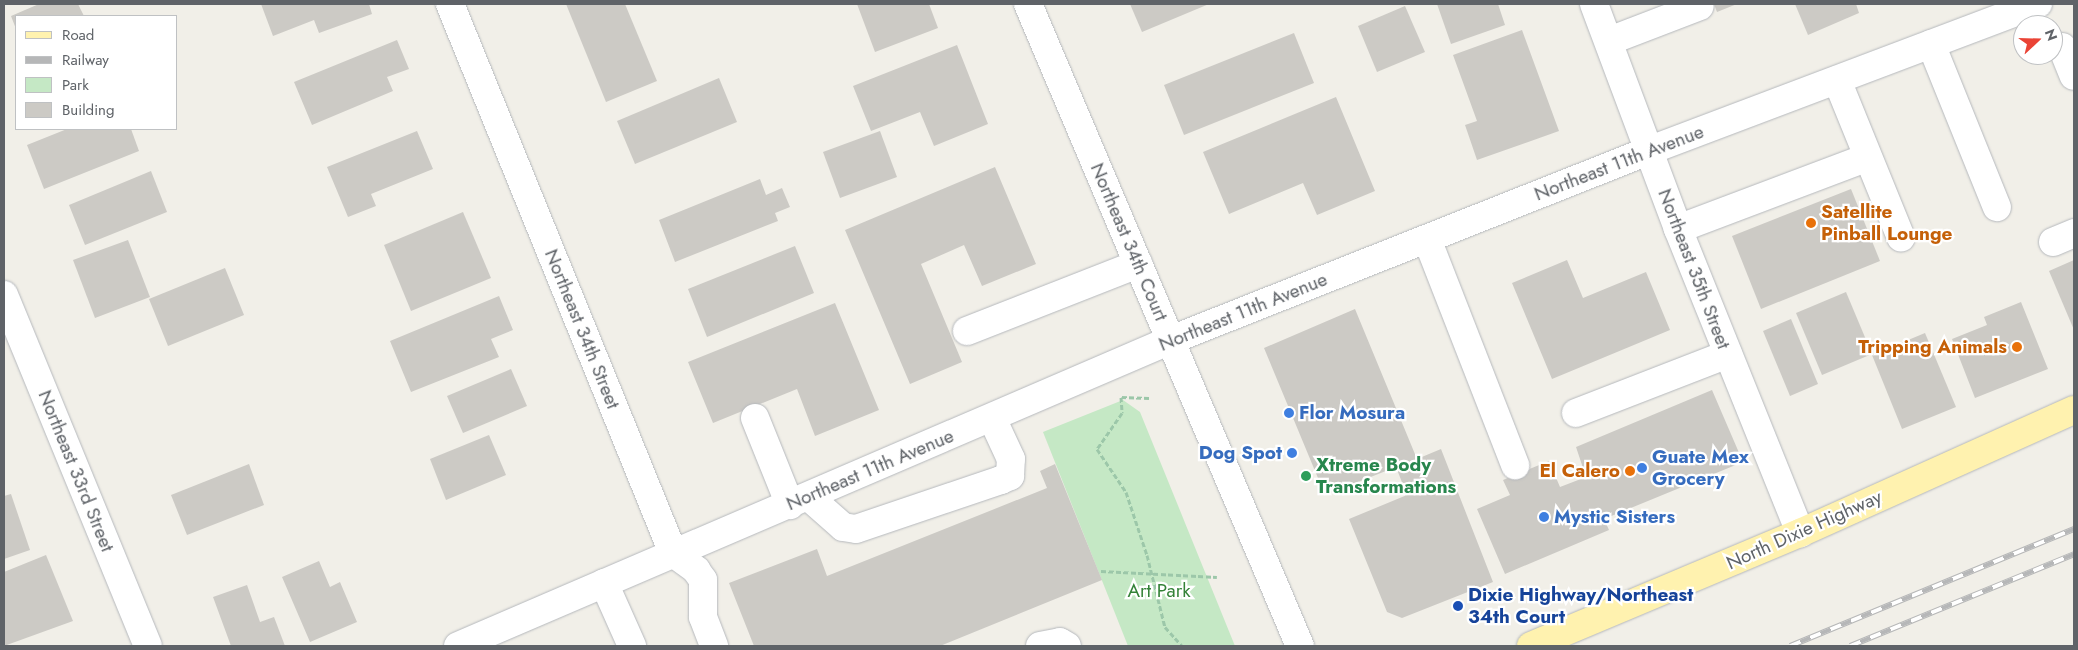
<!DOCTYPE html>
<style>
body{margin:0}
#map{position:relative;width:2078px;height:650px;overflow:hidden;background:#f1efe8;font-family:Jost,sans-serif}
div>[style]{position:absolute}
.green>*{inset:0;background:#c5e8c5}
.building>*{inset:0;background:#cccac5}
.path>*{height:3px;margin-top:-1.5px;transform-origin:0;background:repeating-linear-gradient(90deg,#9cc7a9 0 5px,transparent 0 7.5px)}
.roads{filter:drop-shadow(0 0 1px #b5b8bc) drop-shadow(0 0 1px #b5b8bc)}
.minor>*{height:28px;margin:-14px;padding:0 14px;transform-origin:14px;border-radius:14px;background:#fff}
.major>*{height:28px;margin:-14px;padding:0 14px;transform-origin:14px;border-radius:14px;background:#fff2af}
.rail>*{height:5.5px;margin-top:-2.75px;transform-origin:0;background:repeating-linear-gradient(90deg,#fff 0 11px,#b6b7b8 0 22px);box-sizing:border-box;border-block:1px solid #b6b7b8}
.dots>*{width:14px;height:14px;translate:-50% -50%;box-sizing:border-box;border:2px solid #fff;border-radius:50%}
span{translate:-50% -50%;white-space:nowrap;text-align:center;line-height:1.15;-webkit-text-stroke:4.5px #fff;paint-order:stroke}
.street-label{font-size:19px;color:#5f6368}
.food-label{font-size:19px;color:#c56008;font-weight:700}
.left{translate:0 -50%;text-align:left}
.right{translate:-100% -50%;text-align:right}
.shop-label{font-size:19px;color:#366cbe;font-weight:700}
.leisure-label{font-size:19px;color:#27864d;font-weight:700}
.park-label{font-size:19px;color:#348238}
.transit-label{font-size:19px;color:#164399;font-weight:700}
.frame{position:absolute;inset:0;border:5px solid #5f6368;pointer-events:none}
.legend{position:absolute;left:15px;top:15px;width:162px;height:115px;box-sizing:border-box;background:#fff;border:1px solid #bfc1c3;margin:0;padding:6px 9px;list-style:none;font-size:15px;color:#5f6368}
.legend li{display:flex;align-items:center;gap:10px;height:25px}
.legend b{width:25px;border:1px solid #bfc1c3}
.north{position:absolute;left:2013px;top:15px;width:50px;height:50px;box-sizing:border-box;background:#fff;border:1px solid #bfc1c3;border-radius:50%;rotate:69deg;font-size:14px;font-weight:700;line-height:20px;text-align:center;color:#5f6368}
.north::after{content:'';display:block;margin:auto;width:18px;height:22px;background:#ea4335;clip-path:polygon(50% 0,100% 100%,50% 72%,0 100%)}
</style>
<div id="map">
<div class="green">
<div style="clip-path:polygon(1123px 400px,1140px 412px,1235px 646px,1128px 646px,1043px 432px)"></div>
</div>
<div class="building">
<div style="clip-path:polygon(39px 4px,78px 4px,84px 16px,16px 16px,16px 29px,11px 16px)"></div>
<div style="clip-path:polygon(261px 4px,369px 4px,372px 14px,319px 33px,314px 20px,273px 36px)"></div>
<div style="clip-path:polygon(566px 4px,625px 4px,657px 81px,606px 102px)"></div>
<div style="clip-path:polygon(857px 4px,929px 4px,938px 28px,875px 52px)"></div>
<div style="clip-path:polygon(1130px 4px,1209px 4px,1142px 32px)"></div>
<div style="clip-path:polygon(1437px 4px,1498px 4px,1505px 25px,1451px 44px)"></div>
<div style="clip-path:polygon(1714px 4px,1737px 4px,1717px 12px)"></div>
<div style="clip-path:polygon(1795px 4px,1856px 4px,1859px 13px,1808px 35px)"></div>
<div style="clip-path:polygon(1405px 6px,1425px 52px,1377px 72px,1358px 26px)"></div>
<div style="clip-path:polygon(1522px 30px,1559px 131px,1477px 160px,1465px 125px,1477px 121px,1453px 55px)"></div>
<div style="clip-path:polygon(1294px 33px,1314px 83px,1184px 135px,1164px 85px)"></div>
<div style="clip-path:polygon(397px 40px,409px 69px,387px 77px,393px 91px,312px 125px,294px 82px)"></div>
<div style="clip-path:polygon(957px 45px,988px 124px,934px 146px,920px 112px,871px 131px,853px 86px)"></div>
<div style="clip-path:polygon(719px 78px,737px 122px,635px 164px,617px 121px)"></div>
<div style="clip-path:polygon(1336px 97px,1375px 191px,1317px 215px,1303px 183px,1229px 214px,1203px 152px)"></div>
<div style="clip-path:polygon(67px 129px,131px 129px,139px 151px,44px 189px,27px 145px)"></div>
<div style="clip-path:polygon(417px 131px,433px 169px,371px 194px,376px 206px,348px 217px,327px 167px)"></div>
<div style="clip-path:polygon(880px 131px,897px 177px,840px 198px,823px 152px)"></div>
<div style="clip-path:polygon(995px 167px,1036px 264px,982px 286px,964px 245px,921px 264px,962px 362px,910px 384px,845px 230px)"></div>
<div style="clip-path:polygon(151px 171px,167px 212px,85px 245px,69px 205px)"></div>
<div style="clip-path:polygon(760px 179px,766px 195px,782px 188px,790px 207px,775px 213px,778px 221px,675px 262px,659px 220px)"></div>
<div style="clip-path:polygon(1851px 189px,1880px 261px,1761px 309px,1732px 236px)"></div>
<div style="clip-path:polygon(463px 212px,491px 278px,411px 311px,384px 245px)"></div>
<div style="clip-path:polygon(128px 240px,150px 297px,95px 318px,73px 260px)"></div>
<div style="clip-path:polygon(795px 246px,814px 293px,707px 337px,688px 289px)"></div>
<div style="clip-path:polygon(1567px 260px,1583px 298px,1646px 272px,1670px 330px,1552px 379px,1512px 283px)"></div>
<div style="clip-path:polygon(2074px 260px,2074px 330px,2049px 271px)"></div>
<div style="clip-path:polygon(225px 268px,244px 315px,168px 346px,149px 299px)"></div>
<div style="clip-path:polygon(1846px 292px,1872px 354px,1822px 375px,1796px 313px)"></div>
<div style="clip-path:polygon(499px 296px,513px 330px,491px 339px,499px 357px,411px 392px,390px 341px)"></div>
<div style="clip-path:polygon(2021px 302px,2048px 369px,1975px 398px,1952px 339px,1987px 325px,1984px 317px)"></div>
<div style="clip-path:polygon(835px 303px,879px 410px,815px 436px,797px 389px,713px 423px,688px 362px)"></div>
<div style="clip-path:polygon(1355px 309px,1417px 459px,1441px 449px,1493px 582px,1402px 618px,1387px 612px,1349px 519px,1407px 495px,1396px 467px,1325px 495px,1264px 348px)"></div>
<div style="clip-path:polygon(1791px 319px,1818px 384px,1790px 396px,1763px 331px)"></div>
<div style="clip-path:polygon(1925px 333px,1956px 407px,1902px 429px,1872px 355px)"></div>
<div style="clip-path:polygon(511px 369px,527px 406px,463px 433px,447px 396px)"></div>
<div style="clip-path:polygon(1712px 390px,1743px 462px,1604px 519px,1609px 530px,1505px 574px,1477px 509px,1510px 495px,1503px 480px,1549px 461px,1560px 487px,1586px 477px,1576px 447px)"></div>
<div style="clip-path:polygon(489px 435px,506px 475px,446px 500px,430px 459px)"></div>
<div style="clip-path:polygon(249px 464px,264px 505px,187px 535px,171px 495px)"></div>
<div style="clip-path:polygon(1055px 464px,1102px 580px,940px 646px,754px 646px,729px 583px,817px 549px,827px 576px,1047px 488px,1040px 471px)"></div>
<div style="clip-path:polygon(11px 494px,30px 550px,4px 559px,4px 496px)"></div>
<div style="clip-path:polygon(46px 555px,73px 621px,4px 646px,4px 572px)"></div>
<div style="clip-path:polygon(319px 561px,330px 587px,340px 582px,357px 622px,310px 642px,282px 577px)"></div>
<div style="clip-path:polygon(247px 585px,260px 622px,274px 617px,285px 646px,231px 646px,213px 597px)"></div>
</div>
<div class="path">
<div style="left:1149px;top:398px;width:28px;rotate:-178deg"></div>
<div style="left:1121px;top:397px;width:16px;rotate:86deg"></div>
<div style="left:1122px;top:413px;width:44px;rotate:124.8deg"></div>
<div style="left:1097px;top:449px;width:52px;rotate:56deg"></div>
<div style="left:1126px;top:492px;width:66px;rotate:71.6deg"></div>
<div style="left:1147px;top:555px;width:74px;rotate:76deg"></div>
<div style="left:1165px;top:627px;width:25px;rotate:48deg"></div>
<div style="left:1101px;top:571px;width:116px;rotate:3deg"></div>
</div>
<div class="roads">
<div class="minor">
<div style="left:450px;top:4px;width:593px;rotate:67.89deg"></div>
<div style="left:673px;top:553px;width:29px;rotate:36deg"></div>
<div style="left:696px;top:570px;width:12px;rotate:55deg"></div>
<div style="left:703px;top:580px;width:37px;rotate:90deg"></div>
<div style="left:703px;top:617px;width:31px;rotate:69deg"></div>
<div style="left:1028px;top:4px;width:697px;rotate:67.04deg"></div>
<div style="left:1594px;top:4px;width:240px;rotate:69.5deg"></div>
<div style="left:1678px;top:229px;width:328px;rotate:68.1deg"></div>
<div style="left:1609px;top:41px;width:97px;rotate:-21deg"></div>
<div style="left:1931px;top:44px;width:176px;rotate:68deg"></div>
<div style="left:2062px;top:47px;width:31px;rotate:68deg"></div>
<div style="left:1837px;top:80px;width:170px;rotate:67.9deg"></div>
<div style="left:1678px;top:229px;width:201px;rotate:-20.7deg"></div>
<div style="left:1427px;top:239px;width:243px;rotate:68.7deg"></div>
<div style="left:2053px;top:242px;width:23px;rotate:-23deg"></div>
<div style="left:4px;top:295px;width:379px;rotate:67.7deg"></div>
<div style="left:967px;top:331px;width:184px;rotate:-21.4deg"></div>
<div style="left:1576px;top:413px;width:163px;rotate:-21.2deg"></div>
<div style="left:755px;top:418px;width:94px;rotate:68.1deg"></div>
<div style="left:809px;top:497px;width:45px;rotate:41.4deg"></div>
<div style="left:843px;top:527px;width:13px;rotate:9deg"></div>
<div style="left:856px;top:529px;width:153px;rotate:-18.7deg"></div>
<div style="left:1001px;top:480px;width:10px;rotate:-24deg"></div>
<div style="left:1010px;top:476px;width:17px;rotate:-87deg"></div>
<div style="left:1011px;top:459px;width:45px;rotate:-114.9deg"></div>
<div style="left:604px;top:583px;width:69px;rotate:66deg"></div>
<div style="left:458px;top:646px;width:776px;rotate:-23.23deg"></div>
<div style="left:1171px;top:340px;width:513px;rotate:-21.61deg"></div>
<div style="left:1648px;top:151px;width:417px;rotate:-20.7deg"></div>
<div style="left:1040px;top:646px;width:20px;rotate:-11deg"></div>
<div style="left:1060px;top:642px;width:8px;rotate:30deg"></div>
</div>
<div class="major">
<div style="left:1531px;top:646px;width:292px;rotate:-22.8deg"></div>
<div style="left:1800px;top:533px;width:300px;rotate:-24.2deg"></div>
</div>
</div>
<div class="rail">
<div style="left:1790px;top:646px;width:307px;rotate:-22.4deg"></div>
<div style="left:1850px;top:646px;width:242px;rotate:-22.3deg"></div>
</div>
<div class="dots">
<div style="left:1811px;top:223px;background:#e8710a"></div>
<div style="left:2017px;top:347px;background:#e8710a"></div>
<div style="left:1289px;top:413px;background:#3f7fe0"></div>
<div style="left:1292px;top:453px;background:#3f7fe0"></div>
<div style="left:1642px;top:468px;background:#3f7fe0"></div>
<div style="left:1630px;top:471px;background:#e8710a"></div>
<div style="left:1306px;top:476px;background:#2e9e5b"></div>
<div style="left:1544px;top:517px;background:#3f7fe0"></div>
<div style="left:1458px;top:606px;background:#1a4fb4"></div>
</div>
<div class="street-label">
<span style="left:1619px;top:163px;rotate:-21deg">Northeast 11th Avenue</span>
<span style="left:1129px;top:242px;rotate:67deg">Northeast 34th Court</span>
<span style="left:1694px;top:269px;rotate:69deg">Northeast 35th Street</span>
<span style="left:1243px;top:312px;rotate:-22deg">Northeast 11th Avenue</span>
<span style="left:582px;top:329px;rotate:68deg">Northeast 34th Street</span>
<span style="left:870px;top:470px;rotate:-23deg">Northeast 11th Avenue</span>
<span style="left:76px;top:471px;rotate:68deg">Northeast 33rd Street</span>
<span style="left:1804px;top:530px;rotate:-24deg">North Dixie Highway</span>
</div>
<div class="food-label">
<span class="left" style="left:1821px;top:223px">Satellite<br>Pinball Lounge</span>
<span class="right" style="left:2007px;top:347px">Tripping Animals</span>
<span class="right" style="left:1620px;top:471px">El Calero</span>
</div>
<div class="shop-label">
<span class="left" style="left:1299px;top:413px">Flor Mosura</span>
<span class="right" style="left:1282px;top:453px">Dog Spot</span>
<span class="left" style="left:1652px;top:468px">Guate Mex<br>Grocery</span>
<span class="left" style="left:1554px;top:517px">Mystic Sisters</span>
</div>
<div class="leisure-label">
<span class="left" style="left:1316px;top:476px">Xtreme Body<br>Transformations</span>
</div>
<div class="park-label">
<span style="left:1159px;top:591px">Art Park</span>
</div>
<div class="transit-label">
<span class="left" style="left:1468px;top:606px">Dixie Highway/Northeast<br>34th Court</span>
</div>
<div class="frame"></div>
<ul class="legend">
<li><b style="height:6px;background:#fff2af"></b>Road</li>
<li><b style="height:6px;background:#b6b7b8"></b>Railway</li>
<li><b style="height:14px;background:#c5e8c5"></b>Park</li>
<li><b style="height:14px;background:#cccac5"></b>Building</li>
</ul>
<div class="north">N</div>
</div>
